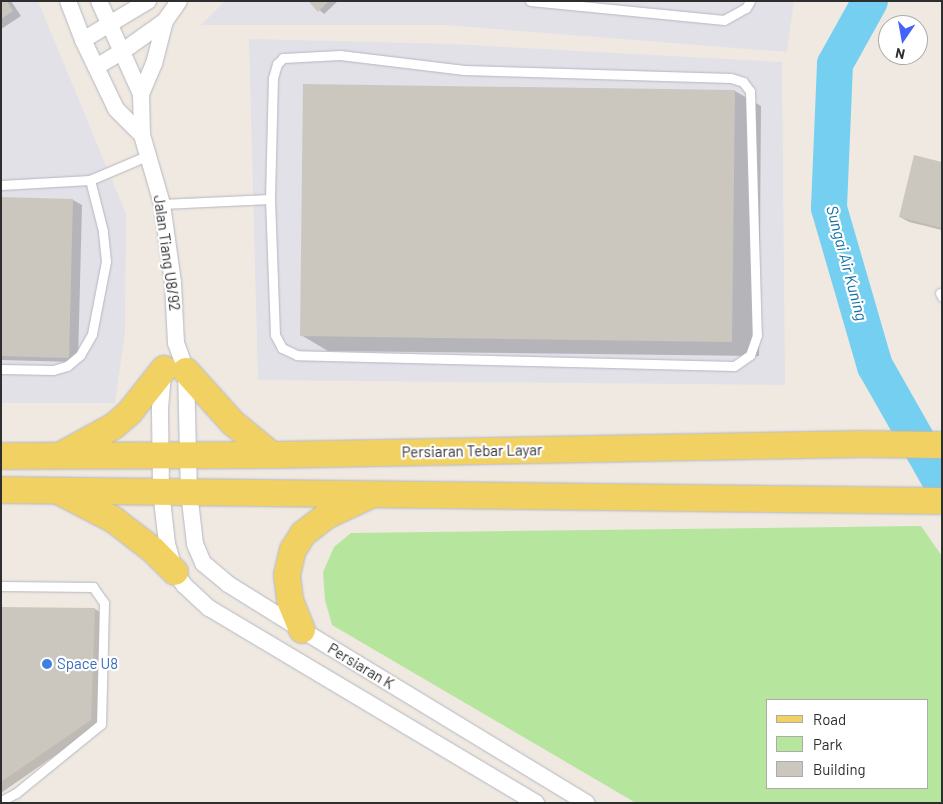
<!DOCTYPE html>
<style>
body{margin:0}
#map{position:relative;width:943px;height:804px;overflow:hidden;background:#efe9e1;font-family:Barlow,sans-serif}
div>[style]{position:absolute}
.industrial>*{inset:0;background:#e3e1e8}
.green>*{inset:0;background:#b6e59e}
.shadow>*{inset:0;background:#0003}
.river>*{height:36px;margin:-18px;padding:0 18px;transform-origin:18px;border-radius:18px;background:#75cff0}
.building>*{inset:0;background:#cbc7bf}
.roads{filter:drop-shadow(0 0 1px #b4b7c1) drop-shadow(0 0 1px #b4b7c1)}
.service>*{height:9px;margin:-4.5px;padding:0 4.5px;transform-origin:4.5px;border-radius:4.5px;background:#fff}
.minor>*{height:16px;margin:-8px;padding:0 8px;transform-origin:8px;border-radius:8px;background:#fff}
.primary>*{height:26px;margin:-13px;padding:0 13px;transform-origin:13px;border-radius:13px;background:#f2d163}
.dots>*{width:14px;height:14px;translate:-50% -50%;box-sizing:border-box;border:2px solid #fff;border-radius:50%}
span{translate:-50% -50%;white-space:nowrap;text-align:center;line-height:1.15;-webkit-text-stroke:4.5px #fff;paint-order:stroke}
.street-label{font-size:15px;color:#2e2e2e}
.shop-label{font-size:15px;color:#366cbe}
.left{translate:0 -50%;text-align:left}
.water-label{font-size:16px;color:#0d6fa3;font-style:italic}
.frame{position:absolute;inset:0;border:2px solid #2e2e2e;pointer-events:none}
.legend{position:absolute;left:766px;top:699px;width:162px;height:90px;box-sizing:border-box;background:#fff;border:1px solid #ababab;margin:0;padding:6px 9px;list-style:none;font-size:15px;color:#2e2e2e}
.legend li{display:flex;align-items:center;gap:10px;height:25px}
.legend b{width:25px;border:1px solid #ababab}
.north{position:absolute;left:878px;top:15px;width:50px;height:50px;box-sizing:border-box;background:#fff;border:1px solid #ababab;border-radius:50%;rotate:192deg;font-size:14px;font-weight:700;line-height:20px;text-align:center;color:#2e2e2e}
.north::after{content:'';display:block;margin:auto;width:18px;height:22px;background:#4264fb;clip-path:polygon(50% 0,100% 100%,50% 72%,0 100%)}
</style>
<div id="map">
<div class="industrial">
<div style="clip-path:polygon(1px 1px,38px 1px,126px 214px,125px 331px,115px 403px,1px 403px)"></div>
<div style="clip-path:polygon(225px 1px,794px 1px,787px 52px,446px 25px,201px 25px)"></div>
<div style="clip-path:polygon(249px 39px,450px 44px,782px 62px,785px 385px,258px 380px)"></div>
</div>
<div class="green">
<div style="clip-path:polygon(evenodd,921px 526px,942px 556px,942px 803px,636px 803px,332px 625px,325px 600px,323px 572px,334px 547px,351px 533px,921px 526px,767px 700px,927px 700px,927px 788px,767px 788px,767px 700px)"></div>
</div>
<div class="shadow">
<div style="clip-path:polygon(1px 1px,11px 1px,21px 16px,1px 29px)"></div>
<div style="clip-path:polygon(310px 1px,338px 1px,324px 14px)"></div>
<div style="clip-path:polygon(735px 91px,761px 106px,759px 356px,328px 351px,301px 335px)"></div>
<div style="clip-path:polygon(942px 163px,942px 230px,909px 222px,900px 217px)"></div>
<div style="clip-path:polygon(1px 198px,73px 200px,82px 205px,78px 362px,1px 360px)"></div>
<div style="clip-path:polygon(1px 608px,95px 609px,103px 614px,99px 725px,1px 793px)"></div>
</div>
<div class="river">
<div style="left:870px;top:1px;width:72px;rotate:119.1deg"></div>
<div style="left:835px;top:64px;width:144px;rotate:92.4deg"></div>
<div style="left:829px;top:208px;width:165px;rotate:73.8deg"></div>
<div style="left:875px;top:366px;width:136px;rotate:60.4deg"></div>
</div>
<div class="building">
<div style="clip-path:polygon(1px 1px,7px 1px,13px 11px,1px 19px)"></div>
<div style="clip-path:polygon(308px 1px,329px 1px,318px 12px)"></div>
<div style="clip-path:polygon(303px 84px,735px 90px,732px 342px,300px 336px)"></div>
<div style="clip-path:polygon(914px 155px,942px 162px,942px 228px,899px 217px)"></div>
<div style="clip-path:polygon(1px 197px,73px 199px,69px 358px,1px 356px)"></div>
<div style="clip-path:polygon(1px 607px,95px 608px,91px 720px,1px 782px)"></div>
</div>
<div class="roads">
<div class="service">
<div style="left:530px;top:1px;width:195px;rotate:5.6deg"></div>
<div style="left:724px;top:20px;width:25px;rotate:-29deg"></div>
<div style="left:746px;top:8px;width:8px;rotate:-60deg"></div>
<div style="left:340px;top:55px;width:125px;rotate:6.9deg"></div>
<div style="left:464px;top:70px;width:267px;rotate:1.7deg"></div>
<div style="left:731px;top:78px;width:13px;rotate:18deg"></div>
<div style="left:743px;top:82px;width:11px;rotate:52deg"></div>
<div style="left:750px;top:91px;width:244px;rotate:88.4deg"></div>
<div style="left:757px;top:335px;width:21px;rotate:109deg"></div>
<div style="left:750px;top:355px;width:19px;rotate:145deg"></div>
<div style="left:734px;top:366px;width:437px;rotate:-178.6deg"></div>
<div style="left:297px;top:355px;width:17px;rotate:-155deg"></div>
<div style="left:282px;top:348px;width:15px;rotate:-118deg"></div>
<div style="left:275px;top:335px;width:136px;rotate:-92.1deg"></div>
<div style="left:270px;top:199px;width:121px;rotate:-88.6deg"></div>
<div style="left:273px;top:78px;width:15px;rotate:-74deg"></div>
<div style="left:277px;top:64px;width:8px;rotate:-45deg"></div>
<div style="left:283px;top:58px;width:57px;rotate:-3deg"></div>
<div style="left:1px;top:185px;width:89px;rotate:-3.2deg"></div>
<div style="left:90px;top:180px;width:64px;rotate:-23deg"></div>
<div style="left:162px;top:204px;width:108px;rotate:-2.7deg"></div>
<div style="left:940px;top:293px;width:4px;rotate:63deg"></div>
<div style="left:1px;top:369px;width:52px;rotate:1.1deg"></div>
<div style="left:53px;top:370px;width:15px;rotate:-16deg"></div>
<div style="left:67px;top:366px;width:17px;rotate:-40deg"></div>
<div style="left:80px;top:355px;width:24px;rotate:-60deg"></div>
<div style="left:92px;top:334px;width:74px;rotate:-79.1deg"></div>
<div style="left:106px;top:261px;width:30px;rotate:-96deg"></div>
<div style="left:103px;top:231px;width:53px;rotate:-104.3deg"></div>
<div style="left:1px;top:586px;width:92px;rotate:0.6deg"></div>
<div style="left:93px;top:587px;width:19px;rotate:55deg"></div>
<div style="left:104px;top:603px;width:121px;rotate:91.4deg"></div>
<div style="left:101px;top:724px;width:109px;rotate:140.9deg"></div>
<div style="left:16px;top:793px;width:17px;rotate:152deg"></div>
</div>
<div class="minor">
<div style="left:68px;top:1px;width:42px;rotate:69deg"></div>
<div style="left:83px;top:40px;width:76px;rotate:64.4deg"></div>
<div style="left:116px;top:109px;width:37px;rotate:45deg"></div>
<div style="left:99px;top:1px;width:102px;rotate:65.7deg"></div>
<div style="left:141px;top:94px;width:41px;rotate:88.6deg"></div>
<div style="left:142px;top:135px;width:72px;rotate:73.8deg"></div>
<div style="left:162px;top:204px;width:79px;rotate:82deg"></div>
<div style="left:173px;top:282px;width:61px;rotate:87.2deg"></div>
<div style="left:176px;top:343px;width:30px;rotate:70deg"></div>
<div style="left:186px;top:371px;width:121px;rotate:88.6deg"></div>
<div style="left:189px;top:492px;width:52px;rotate:83.4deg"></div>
<div style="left:195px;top:544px;width:21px;rotate:67deg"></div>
<div style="left:203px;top:563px;width:33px;rotate:40deg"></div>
<div style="left:228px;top:584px;width:87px;rotate:31.9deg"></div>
<div style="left:302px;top:630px;width:333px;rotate:31.3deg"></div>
<div style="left:83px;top:40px;width:76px;rotate:-31deg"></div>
<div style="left:96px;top:67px;width:31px;rotate:-31deg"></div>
<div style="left:123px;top:51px;width:52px;rotate:-35.5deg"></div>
<div style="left:165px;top:21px;width:24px;rotate:-55deg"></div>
<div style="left:141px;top:94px;width:33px;rotate:-67deg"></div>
<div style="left:154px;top:64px;width:44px;rotate:-75.7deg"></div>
<div style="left:163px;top:374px;width:36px;rotate:95deg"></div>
<div style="left:160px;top:410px;width:81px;rotate:89.3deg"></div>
<div style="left:161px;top:491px;width:53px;rotate:83.5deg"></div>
<div style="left:167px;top:544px;width:29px;rotate:74deg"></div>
<div style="left:175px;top:572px;width:16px;rotate:55deg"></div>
<div style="left:184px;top:585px;width:34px;rotate:43deg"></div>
<div style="left:209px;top:608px;width:381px;rotate:30.8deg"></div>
</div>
<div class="primary">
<div style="left:186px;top:371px;width:70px;rotate:47.9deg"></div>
<div style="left:233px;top:423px;width:50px;rotate:39.4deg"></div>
<div style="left:63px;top:454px;width:58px;rotate:-28.8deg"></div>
<div style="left:114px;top:426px;width:21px;rotate:-41deg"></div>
<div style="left:130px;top:412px;width:55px;rotate:-51.7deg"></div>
<div style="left:1px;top:456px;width:271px;rotate:-0.2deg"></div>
<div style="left:272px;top:455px;width:589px;rotate:-1.07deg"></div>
<div style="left:861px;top:444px;width:81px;rotate:0.7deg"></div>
<div style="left:1px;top:490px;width:941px;rotate:0.67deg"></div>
<div style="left:62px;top:493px;width:59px;rotate:27.4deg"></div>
<div style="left:114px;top:520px;width:49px;rotate:37.6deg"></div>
<div style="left:153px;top:550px;width:31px;rotate:45deg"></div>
<div style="left:302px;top:630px;width:32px;rotate:-112deg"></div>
<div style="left:290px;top:600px;width:25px;rotate:-97deg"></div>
<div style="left:287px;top:575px;width:26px;rotate:-77deg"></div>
<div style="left:293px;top:550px;width:19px;rotate:-58deg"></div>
<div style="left:303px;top:534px;width:29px;rotate:-38deg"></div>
<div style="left:326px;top:516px;width:45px;rotate:-24.9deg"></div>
</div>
</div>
<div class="dots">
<div style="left:47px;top:664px;background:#3f7fe0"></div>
</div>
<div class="street-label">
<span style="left:167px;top:253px;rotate:82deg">Jalan Tiang U8/92</span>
<span style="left:472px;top:451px;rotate:-1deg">Persiaran Tebar Layar</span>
<span style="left:361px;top:666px;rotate:31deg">Persiaran K</span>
</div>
<div class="shop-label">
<span class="left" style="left:57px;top:664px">Space U8</span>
</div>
<div class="water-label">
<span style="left:847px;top:263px;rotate:75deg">Sungai Air Kuning</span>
</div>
<div class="frame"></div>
<ul class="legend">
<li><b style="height:6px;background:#f2d163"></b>Road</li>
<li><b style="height:14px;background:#b6e59e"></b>Park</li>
<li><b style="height:14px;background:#cbc7bf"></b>Building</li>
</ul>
<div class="north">N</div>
</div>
